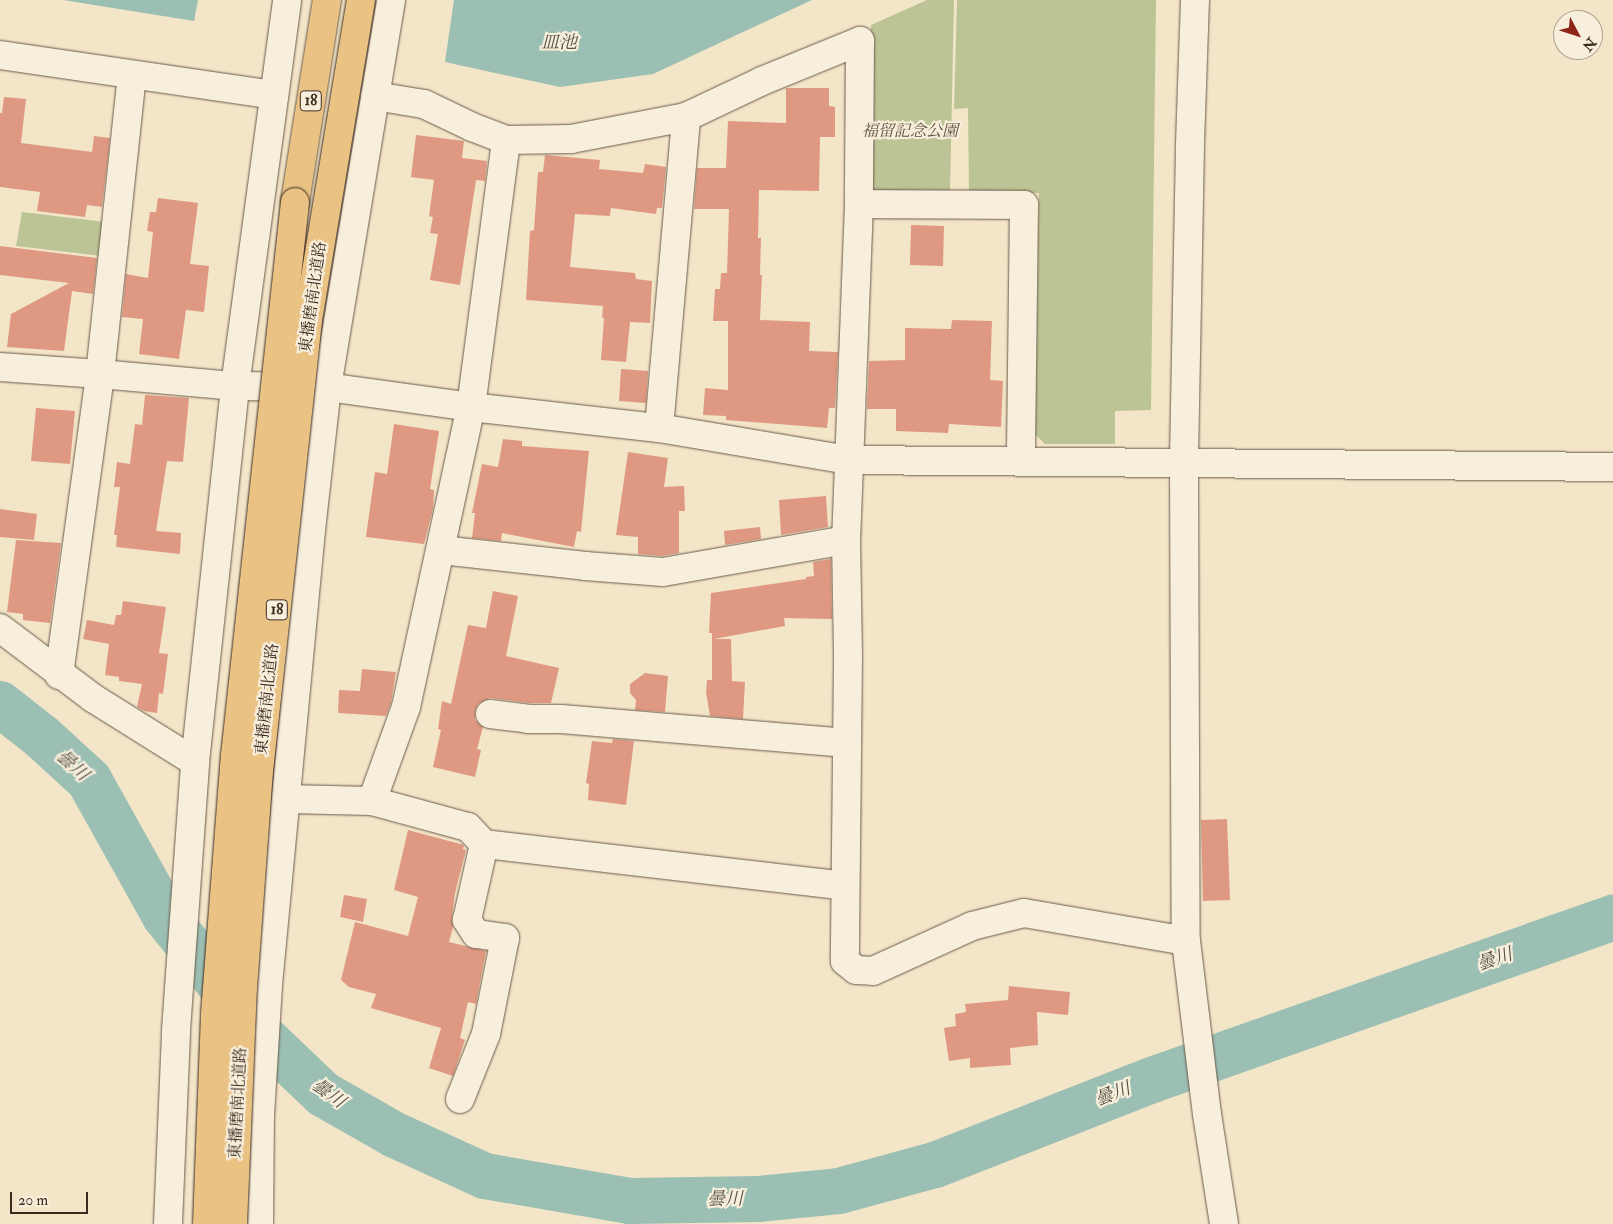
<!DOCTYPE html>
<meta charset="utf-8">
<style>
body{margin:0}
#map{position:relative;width:1613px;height:1224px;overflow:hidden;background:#f3e5c8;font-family:"IM FELL Double Pica","Noto Serif JP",serif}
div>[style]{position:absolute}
.green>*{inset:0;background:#bcc495}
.water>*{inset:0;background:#9bbfb3}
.river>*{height:46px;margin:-23px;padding:0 23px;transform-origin:23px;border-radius:23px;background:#9bbfb3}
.building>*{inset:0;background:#df9982}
.roads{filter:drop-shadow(0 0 1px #6a5a4a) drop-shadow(0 0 1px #6a5a4a)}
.minor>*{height:28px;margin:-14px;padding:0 14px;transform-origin:14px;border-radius:14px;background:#f7eedb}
.highway>*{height:28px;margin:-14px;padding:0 14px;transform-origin:14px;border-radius:14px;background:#eac284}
.bridges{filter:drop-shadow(0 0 1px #3d2b20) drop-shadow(0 0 1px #3d2b20)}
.highway-bridge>*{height:28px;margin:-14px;padding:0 14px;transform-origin:14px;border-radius:14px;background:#eac284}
span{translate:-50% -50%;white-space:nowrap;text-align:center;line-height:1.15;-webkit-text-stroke:4.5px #f7eedb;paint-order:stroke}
.shield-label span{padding:1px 4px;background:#f7eedb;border:1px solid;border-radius:4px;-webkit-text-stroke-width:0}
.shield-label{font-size:15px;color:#3d2b20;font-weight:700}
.park-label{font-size:16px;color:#5d513d;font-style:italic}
.street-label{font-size:16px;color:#3d2b20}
.water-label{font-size:18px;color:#545045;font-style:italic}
.north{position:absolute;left:1553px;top:10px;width:50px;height:50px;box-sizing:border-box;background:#f7eedb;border:1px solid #ada090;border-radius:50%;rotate:130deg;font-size:14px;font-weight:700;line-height:20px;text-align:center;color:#3d2b20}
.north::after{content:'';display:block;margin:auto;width:18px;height:22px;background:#8f2418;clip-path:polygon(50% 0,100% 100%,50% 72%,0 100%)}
.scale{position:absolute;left:10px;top:1192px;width:78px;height:22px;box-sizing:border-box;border:2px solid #3d2b20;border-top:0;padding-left:6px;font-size:15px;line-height:18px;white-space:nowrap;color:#3d2b20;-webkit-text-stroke:4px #f7eedb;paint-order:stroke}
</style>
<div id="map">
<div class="green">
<div style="clip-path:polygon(927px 0,954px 0,950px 193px,880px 194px,867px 184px,871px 25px)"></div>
<div style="clip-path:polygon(957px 0,1156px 0,1151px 410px,1115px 411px,1115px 444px,1045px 444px,1035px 434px,1039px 193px,969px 193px,968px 108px,954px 109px)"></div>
<div style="clip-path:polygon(22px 212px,105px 222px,102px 256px,16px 246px)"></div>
</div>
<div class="water">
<div style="clip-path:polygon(63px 0,198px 0,194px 21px)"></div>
<div style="clip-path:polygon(454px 0,812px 0,653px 74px,560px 87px,445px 62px)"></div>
</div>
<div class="river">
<div style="left:0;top:704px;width:53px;rotate:38.2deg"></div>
<div style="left:42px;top:737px;width:64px;rotate:42.5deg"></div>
<div style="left:89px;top:780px;width:156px;rotate:60.8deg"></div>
<div style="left:165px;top:916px;width:150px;rotate:51.2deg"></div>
<div style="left:259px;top:1033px;width:88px;rotate:43.6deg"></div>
<div style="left:323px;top:1094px;width:83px;rotate:29.7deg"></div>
<div style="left:395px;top:1135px;width:99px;rotate:24.5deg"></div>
<div style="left:485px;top:1176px;width:147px;rotate:9.8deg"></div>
<div style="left:630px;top:1201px;width:129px;rotate:-0.9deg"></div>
<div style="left:759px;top:1199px;width:80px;rotate:-5.7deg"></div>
<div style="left:839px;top:1191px;width:99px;rotate:-15.2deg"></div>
<div style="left:935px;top:1165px;width:233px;rotate:-21.4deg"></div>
<div style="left:1152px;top:1080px;width:489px;rotate:-19.4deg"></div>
</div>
<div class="building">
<div style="clip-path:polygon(786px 88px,829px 88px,829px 106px,835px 107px,835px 137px,820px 137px,819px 191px,759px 190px,758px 238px,761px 238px,760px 275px,762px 275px,760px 320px,810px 322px,809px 351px,838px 352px,835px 408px,829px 408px,827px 428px,726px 420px,726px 416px,703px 415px,705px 388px,728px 390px,728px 321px,713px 321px,715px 289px,720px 289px,721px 273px,727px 273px,729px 209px,694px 209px,697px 168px,726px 168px,728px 121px,786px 123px)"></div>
<div style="clip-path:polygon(4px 97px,26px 99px,21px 143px,92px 152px,94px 136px,110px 138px,102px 207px,87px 205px,85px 217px,37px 211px,40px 192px,0 187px,0 113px,2px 113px)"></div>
<div style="clip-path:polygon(416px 135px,464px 141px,462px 158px,487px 161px,485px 181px,476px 180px,460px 285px,430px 280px,438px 234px,430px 233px,433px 217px,429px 216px,434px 180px,411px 177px)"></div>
<div style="clip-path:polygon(545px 155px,600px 160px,599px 169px,643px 173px,645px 164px,666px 167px,662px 208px,657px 208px,656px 214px,611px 208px,610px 216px,575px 214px,570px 267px,635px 273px,636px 279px,652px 281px,650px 323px,630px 322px,626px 362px,601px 360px,604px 318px,602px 318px,603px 306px,526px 300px,530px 231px,534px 230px,538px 172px,543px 172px)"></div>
<div style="clip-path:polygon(158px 198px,198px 203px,190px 264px,209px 266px,204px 312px,186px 310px,179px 359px,139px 354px,143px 319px,122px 317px,126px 274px,148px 278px,153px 232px,147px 231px,150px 212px,156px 212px)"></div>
<div style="clip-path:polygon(911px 225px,944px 226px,943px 266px,910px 265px)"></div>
<div style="clip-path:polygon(0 246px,97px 258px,93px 294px,72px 291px,64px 351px,7px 347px,11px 314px,69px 283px,0 275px)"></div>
<div style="clip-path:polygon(952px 320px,992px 321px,990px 380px,1003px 381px,1001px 427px,949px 424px,948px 433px,896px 431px,896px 409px,867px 409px,869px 361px,905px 360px,905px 328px,951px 329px)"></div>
<div style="clip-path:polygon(621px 369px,648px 371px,646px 403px,619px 401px)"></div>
<div style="clip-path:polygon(145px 395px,189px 398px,183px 462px,167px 461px,156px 531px,181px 533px,180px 554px,116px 547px,117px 535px,114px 535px,120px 487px,114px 487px,117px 462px,130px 464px,135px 424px,142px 425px)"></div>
<div style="clip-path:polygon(36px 408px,75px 411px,70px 464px,31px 461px)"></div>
<div style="clip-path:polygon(394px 424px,439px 431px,430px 489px,434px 490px,433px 508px,424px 544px,366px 537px,375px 472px,387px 474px)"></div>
<div style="clip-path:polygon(503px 439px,522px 441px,522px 446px,589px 451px,581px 532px,577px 531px,574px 547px,502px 533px,501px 541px,472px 538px,475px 513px,472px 513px,482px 464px,498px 467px)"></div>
<div style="clip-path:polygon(628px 452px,668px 458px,664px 487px,684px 486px,685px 511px,679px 511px,679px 553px,662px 556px,638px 554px,638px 537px,616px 535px)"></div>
<div style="clip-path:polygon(826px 496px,828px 527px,781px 535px,779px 500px)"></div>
<div style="clip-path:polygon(0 509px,37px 514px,34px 540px,0 537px)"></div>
<div style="clip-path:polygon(760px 527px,761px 539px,725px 545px,724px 531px)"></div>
<div style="clip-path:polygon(16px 540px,61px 543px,50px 623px,23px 620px,23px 614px,7px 612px)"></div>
<div style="clip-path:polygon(831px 559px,832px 619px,784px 618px,785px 626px,714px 639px,731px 639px,732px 681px,745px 682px,743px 719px,710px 716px,706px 692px,707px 680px,712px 680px,712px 633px,709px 633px,711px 593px,806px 579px,806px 577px,814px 576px,813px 562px)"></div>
<div style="clip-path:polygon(493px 591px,518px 596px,506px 656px,559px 668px,551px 703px,529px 703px,490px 698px,478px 704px,475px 711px,475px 720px,483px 727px,477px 749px,481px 750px,475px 777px,433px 767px,441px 730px,438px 729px,442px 701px,451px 704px,468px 625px,486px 628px)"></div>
<div style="clip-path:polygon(123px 601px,166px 607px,159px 653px,168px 654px,163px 694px,159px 693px,157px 713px,144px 711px,137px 707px,142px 684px,119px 681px,119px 677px,105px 675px,109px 644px,83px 639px,87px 620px,114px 625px,116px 615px,121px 615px)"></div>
<div style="clip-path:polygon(362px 669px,396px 672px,391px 703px,386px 716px,338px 713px,339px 690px,360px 691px)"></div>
<div style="clip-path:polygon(645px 673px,668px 676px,665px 712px,635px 710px,636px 700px,630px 693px,630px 684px)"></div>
<div style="clip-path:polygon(613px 739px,634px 741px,626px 805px,588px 800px,589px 784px,586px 783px,592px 741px,612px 743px)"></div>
<div style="clip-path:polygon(1227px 819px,1230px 900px,1203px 901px,1201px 820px)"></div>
<div style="clip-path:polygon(408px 830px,464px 845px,463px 849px,466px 850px,455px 893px,452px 917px,453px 927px,449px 942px,486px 951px,476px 1004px,468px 1002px,460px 1038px,465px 1040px,453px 1076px,429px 1068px,441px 1028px,371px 1008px,376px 994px,349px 987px,341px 980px,355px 922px,408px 936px,418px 897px,394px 890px)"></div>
<div style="clip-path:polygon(344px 895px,367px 899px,363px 922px,340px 917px)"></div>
<div style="clip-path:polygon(1009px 986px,1070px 992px,1068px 1015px,1037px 1012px,1038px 1045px,1010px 1048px,1011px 1065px,970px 1068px,970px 1058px,949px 1061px,944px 1028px,956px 1026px,955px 1014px,966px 1012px,965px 1004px,1008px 1000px)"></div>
</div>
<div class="roads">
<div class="minor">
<div style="left:1195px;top:0;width:146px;rotate:92deg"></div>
<div style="left:1190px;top:146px;width:318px;rotate:91.1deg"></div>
<div style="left:1184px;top:464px;width:477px;rotate:89.8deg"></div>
<div style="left:1186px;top:941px;width:174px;rotate:83.1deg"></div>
<div style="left:1207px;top:1114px;width:111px;rotate:81.2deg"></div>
<div style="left:0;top:55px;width:277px;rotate:8.3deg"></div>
<div style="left:375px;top:96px;width:50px;rotate:9.3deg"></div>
<div style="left:424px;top:104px;width:53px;rotate:25.6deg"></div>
<div style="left:472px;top:127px;width:36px;rotate:21deg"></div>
<div style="left:506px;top:140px;width:65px;rotate:-0.9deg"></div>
<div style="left:571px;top:139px;width:117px;rotate:-10.8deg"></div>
<div style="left:686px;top:117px;width:84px;rotate:-25.3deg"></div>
<div style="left:762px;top:81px;width:106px;rotate:-22.2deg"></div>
<div style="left:860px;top:41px;width:163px;rotate:90.4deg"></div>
<div style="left:859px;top:204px;width:336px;rotate:92.2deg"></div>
<div style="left:846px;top:540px;width:118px;rotate:89deg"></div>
<div style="left:848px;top:658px;width:303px;rotate:90.6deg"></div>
<div style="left:845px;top:961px;width:14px;rotate:39deg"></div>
<div style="left:856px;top:970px;width:17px;rotate:3deg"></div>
<div style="left:873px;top:971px;width:109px;rotate:-24.4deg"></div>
<div style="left:972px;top:926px;width:54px;rotate:-14deg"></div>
<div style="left:1024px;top:913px;width:164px;rotate:9.8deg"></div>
<div style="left:859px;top:204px;width:165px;rotate:0.3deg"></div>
<div style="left:1024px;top:205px;width:255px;rotate:90.7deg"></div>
<div style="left:0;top:367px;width:100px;rotate:4deg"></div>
<div style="left:100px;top:374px;width:136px;rotate:5.1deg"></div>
<div style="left:235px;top:386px;width:92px;rotate:0.6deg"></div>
<div style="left:327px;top:387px;width:145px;rotate:7.9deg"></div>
<div style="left:471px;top:407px;width:189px;rotate:6.4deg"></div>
<div style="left:659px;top:428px;width:192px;rotate:9.6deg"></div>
<div style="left:848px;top:460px;width:765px;rotate:0.52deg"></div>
<div style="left:659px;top:428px;width:312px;rotate:-85deg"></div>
<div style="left:441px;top:550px;width:145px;rotate:6.3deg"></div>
<div style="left:585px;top:566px;width:78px;rotate:4.4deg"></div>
<div style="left:663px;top:572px;width:186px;rotate:-9.9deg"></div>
<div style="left:0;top:628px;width:116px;rotate:37deg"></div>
<div style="left:93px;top:698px;width:120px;rotate:32.1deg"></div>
<div style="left:59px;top:675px;width:304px;rotate:-82.2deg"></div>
<div style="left:100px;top:374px;width:300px;rotate:-83.9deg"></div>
<div style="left:490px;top:714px;width:38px;rotate:7deg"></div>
<div style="left:528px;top:719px;width:33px"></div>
<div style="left:561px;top:719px;width:287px;rotate:4.8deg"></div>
<div style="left:287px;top:799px;width:85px;rotate:1.3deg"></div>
<div style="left:372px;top:801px;width:99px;rotate:15.2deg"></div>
<div style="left:468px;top:827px;width:23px;rotate:47deg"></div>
<div style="left:484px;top:844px;width:363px;rotate:6.6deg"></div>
<div style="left:372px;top:801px;width:100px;rotate:-70.1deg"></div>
<div style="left:406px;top:707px;width:307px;rotate:-77.8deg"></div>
<div style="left:471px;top:407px;width:269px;rotate:-82.5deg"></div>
<div style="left:460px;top:1099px;width:70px;rotate:-68.2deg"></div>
<div style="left:486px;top:1034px;width:98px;rotate:-78.8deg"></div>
<div style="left:505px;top:938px;width:29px;rotate:-172deg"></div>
<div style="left:476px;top:934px;width:17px;rotate:-123deg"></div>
<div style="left:467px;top:920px;width:78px;rotate:-77.4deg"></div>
<div style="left:168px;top:1224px;width:194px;rotate:-87.6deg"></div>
<div style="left:176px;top:1030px;width:269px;rotate:-85.9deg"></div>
<div style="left:195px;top:762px;width:378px;rotate:-83.9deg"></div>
<div style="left:235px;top:386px;width:389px;rotate:-82.3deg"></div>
<div style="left:259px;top:1224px;width:108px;rotate:-89.5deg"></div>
<div style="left:260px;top:1116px;width:131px;rotate:-86.5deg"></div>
<div style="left:268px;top:985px;width:457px;rotate:-84.6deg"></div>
<div style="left:311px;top:530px;width:144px;rotate:-83.6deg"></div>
<div style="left:327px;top:387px;width:392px;rotate:-80.6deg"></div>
</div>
<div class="highway">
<div style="left:295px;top:202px;width:205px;rotate:-81deg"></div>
</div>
</div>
<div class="bridges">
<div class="highway-bridge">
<div style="left:207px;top:1224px;width:210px;rotate:-87.8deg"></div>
<div style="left:215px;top:1014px;width:259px;rotate:-85.6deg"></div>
<div style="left:235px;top:756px;width:557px;rotate:-83.82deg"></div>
<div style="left:233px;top:1224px;width:236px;rotate:-87.6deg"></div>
<div style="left:243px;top:988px;width:218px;rotate:-85.8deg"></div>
<div style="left:259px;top:771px;width:454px;rotate:-83.8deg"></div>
<div style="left:308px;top:320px;width:324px;rotate:-80.6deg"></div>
</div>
</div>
<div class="shield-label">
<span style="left:311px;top:101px">18</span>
<span style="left:277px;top:610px">18</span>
</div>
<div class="park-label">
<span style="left:910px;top:131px">福留記念公園</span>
</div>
<div class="street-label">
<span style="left:313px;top:297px;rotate:-82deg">東播磨南北道路</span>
<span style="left:267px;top:699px;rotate:-84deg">東播磨南北道路</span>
<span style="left:238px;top:1103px;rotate:-87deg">東播磨南北道路</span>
</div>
<div class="water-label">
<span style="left:559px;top:43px">皿池</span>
<span style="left:72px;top:766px;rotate:42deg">曇川</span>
<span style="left:1495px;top:960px;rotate:-19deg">曇川</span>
<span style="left:328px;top:1094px;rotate:36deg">曇川</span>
<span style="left:1113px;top:1095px;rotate:-21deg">曇川</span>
<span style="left:725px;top:1200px;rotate:-1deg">曇川</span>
</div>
<div class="north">N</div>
<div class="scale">20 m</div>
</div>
